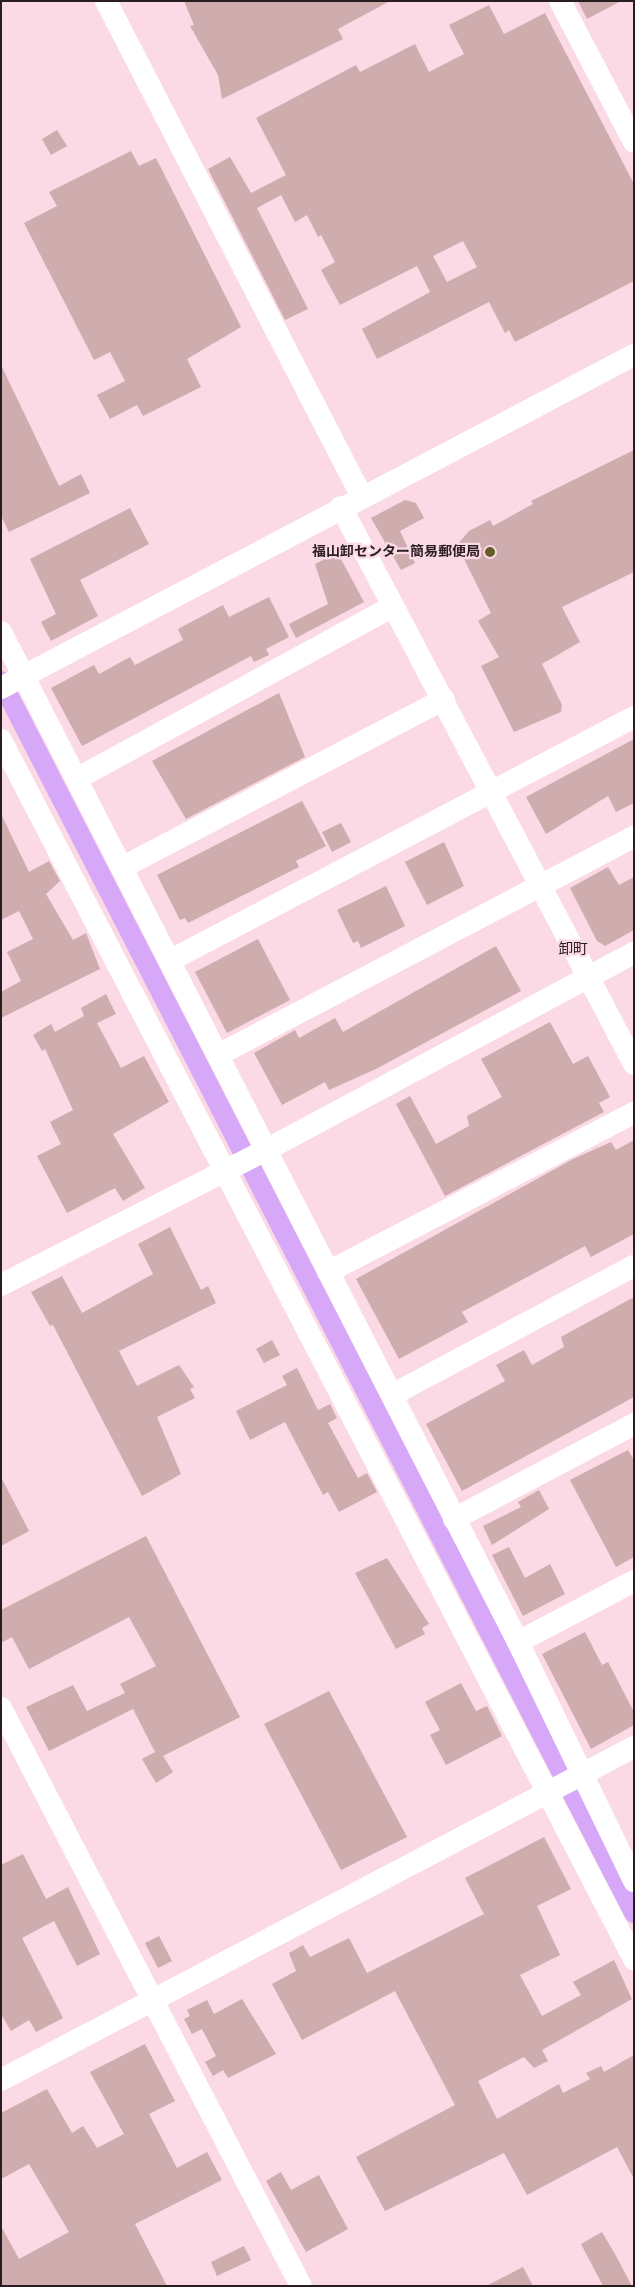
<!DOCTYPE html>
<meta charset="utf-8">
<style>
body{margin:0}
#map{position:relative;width:635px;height:2287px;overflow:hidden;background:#fbd9e5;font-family:"Source Sans 3","Noto Sans JP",sans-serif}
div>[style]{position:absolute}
.canal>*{height:20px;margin:-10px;padding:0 10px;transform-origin:10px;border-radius:10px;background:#d7a8f7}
.building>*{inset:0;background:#cfacad}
.minor>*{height:22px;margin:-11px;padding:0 11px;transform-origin:11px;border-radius:11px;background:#fff}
.dots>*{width:14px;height:14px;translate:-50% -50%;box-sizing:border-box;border:2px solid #fbd9e5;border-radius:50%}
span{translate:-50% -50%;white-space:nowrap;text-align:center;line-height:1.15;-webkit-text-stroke:4.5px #fbd9e5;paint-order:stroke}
.poi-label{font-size:14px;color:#291d22;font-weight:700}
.right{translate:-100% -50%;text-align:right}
.neighbourhood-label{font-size:15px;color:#291d22}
.frame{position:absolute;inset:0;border:2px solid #291d22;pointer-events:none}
</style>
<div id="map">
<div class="canal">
<div style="left:1px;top:681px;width:1385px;rotate:62.81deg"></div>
</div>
<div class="building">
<div style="clip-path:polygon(184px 1px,390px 1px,338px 29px,343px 39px,222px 99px,218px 75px,190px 26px,194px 25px)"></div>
<div style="clip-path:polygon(578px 1px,621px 1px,587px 19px)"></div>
<div style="clip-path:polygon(evenodd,489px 5px,504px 34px,545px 13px,634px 184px,634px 281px,515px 342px,509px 330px,505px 333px,489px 302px,377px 359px,362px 329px,430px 292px,417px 266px,340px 305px,321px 270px,335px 262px,321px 235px,318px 237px,307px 215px,295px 222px,281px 195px,257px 208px,308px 309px,285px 320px,208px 169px,230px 157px,251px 193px,286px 175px,256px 118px,356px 65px,360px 72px,415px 44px,429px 72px,464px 54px,449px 25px,489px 5px,463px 241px,477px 267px,447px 282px,433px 256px,463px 241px)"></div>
<div style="clip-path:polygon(57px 130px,67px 146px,51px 155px,42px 139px)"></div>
<div style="clip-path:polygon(131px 151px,139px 166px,156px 158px,241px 327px,187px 359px,201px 387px,143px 416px,137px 405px,110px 419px,97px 395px,125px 381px,110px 352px,94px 360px,24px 223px,57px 206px,49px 192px)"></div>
<div style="clip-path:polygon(1px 365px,59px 486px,81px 474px,90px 493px,9px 532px,1px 516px)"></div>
<div style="clip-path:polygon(634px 450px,634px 572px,562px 607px,580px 642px,542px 664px,562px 705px,561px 712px,514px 732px,481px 666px,499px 657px,478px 621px,491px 613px,457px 545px,469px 531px,490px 520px,493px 526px,533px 504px,531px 501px)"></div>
<div style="clip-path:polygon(405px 500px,416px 503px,424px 518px,400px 531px,415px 563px,401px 570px,371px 518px)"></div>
<div style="clip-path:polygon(130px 508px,149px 544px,80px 580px,98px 616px,51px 641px,41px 622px,56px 614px,30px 559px)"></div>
<div style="clip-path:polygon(334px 546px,364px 602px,296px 638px,289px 624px,328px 604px,315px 564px,323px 560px,319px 553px)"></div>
<div style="clip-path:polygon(269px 597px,289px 637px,266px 649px,269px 655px,254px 662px,251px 656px,82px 746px,51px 688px,94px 665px,99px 674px,130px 657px,135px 665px,183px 640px,178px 629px,223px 605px,229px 617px)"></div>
<div style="clip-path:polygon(279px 693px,305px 757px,186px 819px,152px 761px)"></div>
<div style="clip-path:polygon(634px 739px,634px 803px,616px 812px,608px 796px,546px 834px,526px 797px)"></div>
<div style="clip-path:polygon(302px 801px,326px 846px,296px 861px,299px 867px,188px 923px,185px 918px,180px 920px,157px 875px)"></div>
<div style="clip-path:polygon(1px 814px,29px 872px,49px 861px,60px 881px,46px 894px,73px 940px,86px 933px,100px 969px,1px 1018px,1px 992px,21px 981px,7px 952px,33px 939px,19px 911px,1px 920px)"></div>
<div style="clip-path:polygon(341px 823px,351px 842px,332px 852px,322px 832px)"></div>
<div style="clip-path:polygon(444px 842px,464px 886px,427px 905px,405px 862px)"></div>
<div style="clip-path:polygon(608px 867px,619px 885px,634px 877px,634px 930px,605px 946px,597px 941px,570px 888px)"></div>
<div style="clip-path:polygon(386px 886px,405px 926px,361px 948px,358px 941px,353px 943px,337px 910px)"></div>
<div style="clip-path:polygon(258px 939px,290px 1000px,227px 1033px,195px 972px)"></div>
<div style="clip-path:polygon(496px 946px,521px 991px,376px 1069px,329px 1090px,325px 1082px,282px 1105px,254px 1053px,295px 1030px,299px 1038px,335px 1018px,343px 1032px)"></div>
<div style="clip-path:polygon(106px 994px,116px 1014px,97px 1023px,121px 1068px,144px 1056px,169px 1102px,113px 1134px,145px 1188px,123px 1201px,115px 1188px,67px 1213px,37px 1156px,61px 1144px,50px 1122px,73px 1110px,45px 1049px,42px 1051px,33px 1035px,51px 1024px,55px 1032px,84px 1016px,81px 1008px)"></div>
<div style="clip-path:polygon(550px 1022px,573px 1064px,588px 1056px,610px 1097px,599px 1103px,604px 1112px,445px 1196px,396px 1104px,410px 1096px,436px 1144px,469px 1126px,467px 1116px,502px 1097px,481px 1059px)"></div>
<div style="clip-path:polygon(634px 1140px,634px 1234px,591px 1257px,585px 1246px,462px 1312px,468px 1322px,399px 1359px,356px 1279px,573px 1159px,611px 1142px,616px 1150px)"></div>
<div style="clip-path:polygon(170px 1227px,201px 1290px,208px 1286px,216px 1303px,119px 1351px,137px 1386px,179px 1365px,194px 1387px,190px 1389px,195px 1398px,157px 1417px,181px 1474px,142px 1496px,53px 1325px,50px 1326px,31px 1292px,62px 1276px,82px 1313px,153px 1274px,138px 1244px)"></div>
<div style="clip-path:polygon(634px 1297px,634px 1397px,462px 1491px,426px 1424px,505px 1381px,496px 1365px,524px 1350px,532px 1365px,564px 1347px,561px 1337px)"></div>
<div style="clip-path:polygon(272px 1340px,280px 1355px,264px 1363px,256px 1349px)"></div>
<div style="clip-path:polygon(297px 1368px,318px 1410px,330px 1404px,337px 1418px,328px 1423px,358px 1478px,367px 1473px,377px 1492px,339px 1512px,328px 1492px,323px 1495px,285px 1422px,250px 1440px,236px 1411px,287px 1385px,282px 1376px)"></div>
<div style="clip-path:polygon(628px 1450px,634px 1460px,634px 1557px,616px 1567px,570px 1480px)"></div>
<div style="clip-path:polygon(1px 1477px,29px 1531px,1px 1546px)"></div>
<div style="clip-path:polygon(539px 1490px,549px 1509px,492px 1545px,483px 1526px,521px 1507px,518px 1502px)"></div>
<div style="clip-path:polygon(146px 1536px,240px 1717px,163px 1756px,173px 1772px,156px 1783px,142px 1759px,155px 1752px,133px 1709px,49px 1751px,26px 1707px,73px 1685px,87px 1711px,125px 1693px,120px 1684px,156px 1666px,129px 1617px,29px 1669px,12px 1637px,1px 1643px,1px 1610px)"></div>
<div style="clip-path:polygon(509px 1547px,525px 1578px,550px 1564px,565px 1594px,523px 1616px,492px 1555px)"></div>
<div style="clip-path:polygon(387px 1558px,429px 1624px,422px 1628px,425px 1634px,396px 1649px,355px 1573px)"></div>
<div style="clip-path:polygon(585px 1632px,602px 1665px,608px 1662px,634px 1712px,634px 1725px,591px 1749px,542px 1654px)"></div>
<div style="clip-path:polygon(461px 1683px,476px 1711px,487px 1706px,502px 1736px,446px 1765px,430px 1735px,440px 1730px,425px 1702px)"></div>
<div style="clip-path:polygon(329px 1691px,407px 1837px,341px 1870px,264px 1724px)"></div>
<div style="clip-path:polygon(544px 1837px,571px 1889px,537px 1906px,560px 1955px,520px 1975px,542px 2016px,581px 1995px,573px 1982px,614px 1960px,632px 1999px,542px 2050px,548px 2061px,534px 2068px,524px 2057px,478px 2081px,497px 2119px,559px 2084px,563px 2093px,590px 2079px,586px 2073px,601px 2066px,604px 2072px,634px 2055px,634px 2179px,617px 2147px,527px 2195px,504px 2153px,385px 2211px,356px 2157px,455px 2105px,395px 1991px,302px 2040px,272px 1984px,296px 1971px,289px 1953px,303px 1945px,310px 1957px,349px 1938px,367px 1973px,484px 1914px,465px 1878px)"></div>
<div style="clip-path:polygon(23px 1854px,46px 1899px,68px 1887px,100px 1954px,77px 1966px,54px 1921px,22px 1938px,63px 2018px,36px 2032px,29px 2020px,11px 2031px,1px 2014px,1px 1865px)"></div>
<div style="clip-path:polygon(159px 1936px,172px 1961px,158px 1968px,145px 1943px)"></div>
<div style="clip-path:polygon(242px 1999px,276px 2054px,228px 2078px,223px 2070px,213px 2076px,205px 2062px,216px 2056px,202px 2029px,192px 2034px,184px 2019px,190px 2016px,187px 2010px,207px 2000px,214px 2014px)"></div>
<div style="clip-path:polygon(145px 2044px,175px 2101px,149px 2114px,177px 2168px,207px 2152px,222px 2180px,135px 2224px,167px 2286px,1px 2286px,1px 2226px,19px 2259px,69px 2232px,29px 2164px,1px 2179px,1px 2113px,47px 2089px,72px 2133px,83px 2126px,97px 2148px,124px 2134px,90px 2072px)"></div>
<div style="clip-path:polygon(281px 2172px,291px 2190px,319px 2175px,348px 2229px,306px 2252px,266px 2181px)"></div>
<div style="clip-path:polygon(602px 2232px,616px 2256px,632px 2286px,603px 2286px,581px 2244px)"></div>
<div style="clip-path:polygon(244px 2246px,251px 2260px,217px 2276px,211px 2262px)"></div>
<div style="clip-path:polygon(523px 2267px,533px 2286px,486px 2286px)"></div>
</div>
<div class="minor">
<div style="left:106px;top:1px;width:556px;rotate:62.7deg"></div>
<div style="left:560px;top:1px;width:159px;rotate:62.3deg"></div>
<div style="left:341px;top:507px;width:629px;rotate:62.25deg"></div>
<div style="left:1px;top:632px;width:1135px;rotate:62.89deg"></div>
<div style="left:518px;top:1642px;width:266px;rotate:64.1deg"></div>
<div style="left:1px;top:688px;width:715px;rotate:-27.75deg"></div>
<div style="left:1px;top:740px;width:1374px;rotate:62.56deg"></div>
<div style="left:78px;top:778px;width:358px;rotate:-28.6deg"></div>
<div style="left:123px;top:867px;width:362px;rotate:-27.6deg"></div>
<div style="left:171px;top:960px;width:523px;rotate:-27.69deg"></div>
<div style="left:218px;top:1055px;width:470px;rotate:-27.7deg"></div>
<div style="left:328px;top:1272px;width:345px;rotate:-27.5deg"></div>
<div style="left:1px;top:1285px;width:297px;rotate:-27deg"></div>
<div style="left:266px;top:1150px;width:417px;rotate:-28.2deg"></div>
<div style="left:392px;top:1395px;width:274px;rotate:-28.1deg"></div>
<div style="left:454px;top:1519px;width:204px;rotate:-27.8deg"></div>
<div style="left:518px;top:1642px;width:131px;rotate:-27.7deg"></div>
<div style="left:1px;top:1708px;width:651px;rotate:62.57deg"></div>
<div style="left:1px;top:2080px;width:715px;rotate:-27.75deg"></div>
</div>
<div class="dots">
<div style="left:490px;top:552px;background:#645e2a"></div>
</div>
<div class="poi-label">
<span class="right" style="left:480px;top:552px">福山卸センター簡易郵便局</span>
</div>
<div class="neighbourhood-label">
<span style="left:573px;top:950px">卸町</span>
</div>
<div class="frame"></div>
</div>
